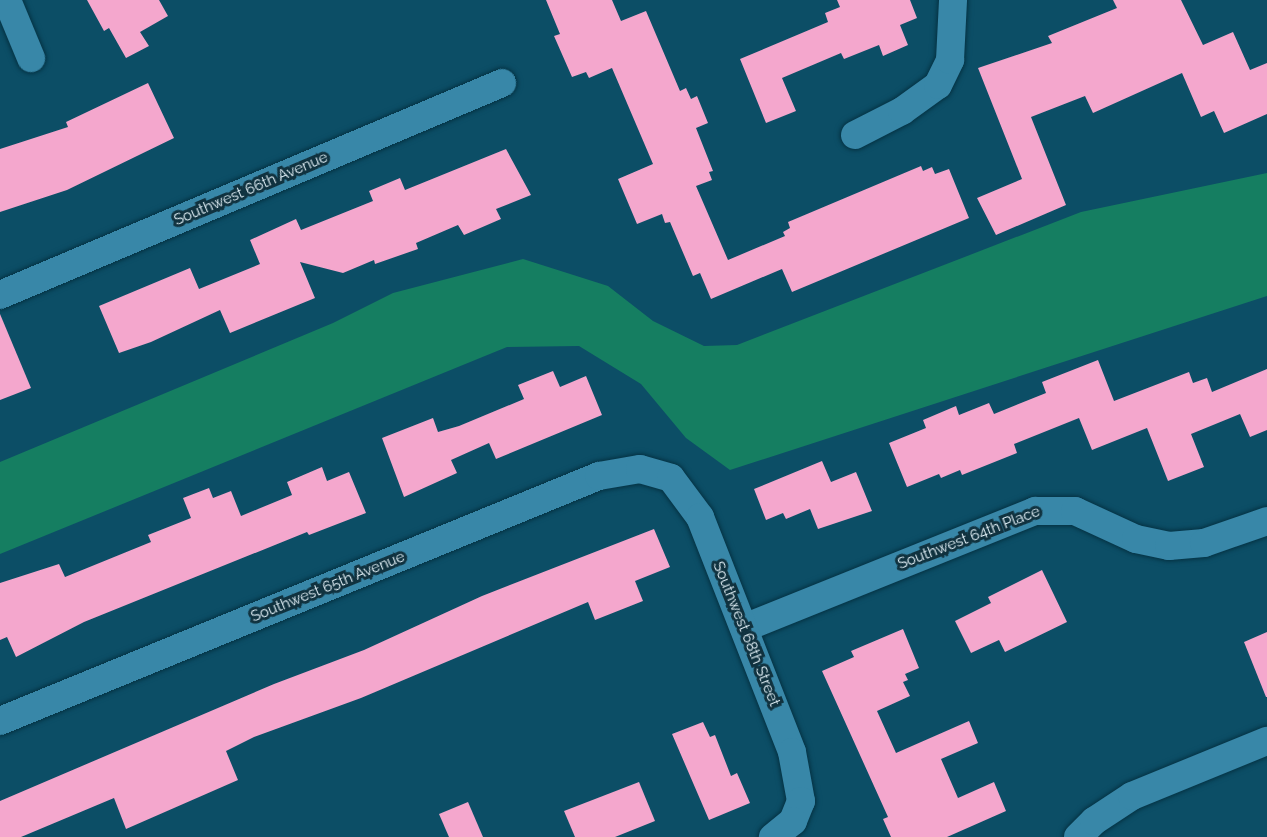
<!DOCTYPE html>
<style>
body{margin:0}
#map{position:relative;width:1267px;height:837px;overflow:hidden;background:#0c4e66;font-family:Raleway,sans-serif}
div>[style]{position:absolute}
.water>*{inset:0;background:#157e61}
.building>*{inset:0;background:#f4a7cd}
.roads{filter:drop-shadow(0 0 2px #053243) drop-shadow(0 0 2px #053243)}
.minor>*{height:28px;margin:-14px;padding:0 14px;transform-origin:14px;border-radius:14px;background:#3887a8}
span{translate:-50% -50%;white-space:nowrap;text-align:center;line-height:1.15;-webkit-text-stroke:6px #10323f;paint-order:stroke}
.street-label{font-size:15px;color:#e5f3fa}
</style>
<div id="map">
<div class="water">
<div style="clip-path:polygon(1267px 173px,1267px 296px,730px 470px,686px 438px,641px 384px,579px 346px,507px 347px,0 554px,0 462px,333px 323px,393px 293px,523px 259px,608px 286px,653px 321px,704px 346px,737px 345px,1081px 212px)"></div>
</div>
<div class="building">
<div style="clip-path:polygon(87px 0,159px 0,168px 16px,140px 32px,149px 46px,126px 58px,109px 28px,104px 31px)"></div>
<div style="clip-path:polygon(546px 0,612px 0,621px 21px,646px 11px,680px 91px,686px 88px,691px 99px,697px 96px,708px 123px,696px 128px,713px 171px,709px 172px,712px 180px,696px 186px,728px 260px,785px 236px,783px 232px,790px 228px,788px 222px,921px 166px,923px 171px,932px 167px,935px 174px,949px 169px,969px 218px,792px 292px,782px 269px,711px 299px,700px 273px,693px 276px,670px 222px,665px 223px,662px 214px,637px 224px,618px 179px,653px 164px,612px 68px,589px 78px,586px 72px,572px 77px,554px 36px,560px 34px)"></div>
<div style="clip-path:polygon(837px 0,910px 0,917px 18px,900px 25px,908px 45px,883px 56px,879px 45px,844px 59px,841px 53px,782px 78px,796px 111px,766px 123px,740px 59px,828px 22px,825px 13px,840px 7px)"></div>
<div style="clip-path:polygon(1113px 0,1181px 0,1203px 45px,1233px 32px,1250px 70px,1267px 63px,1267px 114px,1224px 133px,1214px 111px,1201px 117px,1182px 73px,1093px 113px,1085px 96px,1031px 117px,1066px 205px,996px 235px,977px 198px,1022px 179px,978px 68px,1052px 43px,1048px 36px,1117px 8px)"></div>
<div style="clip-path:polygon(148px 83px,174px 138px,67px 190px,0 212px,0 149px,68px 127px,66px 122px)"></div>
<div style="clip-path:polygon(506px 149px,531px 195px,496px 209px,501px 219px,464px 235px,458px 225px,416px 243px,418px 249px,375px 264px,374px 260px,343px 273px,300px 262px,315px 298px,230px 333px,220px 310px,151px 342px,119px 353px,99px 306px,190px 268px,199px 289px,260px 264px,250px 240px,296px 219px,301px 230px,373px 201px,369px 191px,400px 178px,405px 190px)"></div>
<div style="clip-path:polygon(0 314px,31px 388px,0 400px)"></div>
<div style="clip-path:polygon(1098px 360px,1114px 401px,1189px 372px,1193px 383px,1207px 378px,1212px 392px,1267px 369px,1267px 430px,1250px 437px,1240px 414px,1191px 434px,1204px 467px,1168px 481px,1147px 428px,1092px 450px,1079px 418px,1014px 444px,1017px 453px,962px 475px,960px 470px,941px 478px,939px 474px,907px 487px,889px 443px,926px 428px,923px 420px,956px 406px,959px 415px,989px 403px,994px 414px,1046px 393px,1042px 382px)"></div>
<div style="clip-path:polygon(553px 371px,560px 387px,586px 376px,602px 415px,496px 459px,489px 443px,451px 460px,457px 473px,404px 497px,382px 438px,433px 418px,438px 432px,459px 426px,524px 399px,518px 385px)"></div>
<div style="clip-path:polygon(822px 461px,831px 482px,856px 472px,872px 511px,818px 529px,810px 509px,786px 519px,783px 513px,766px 520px,754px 489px)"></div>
<div style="clip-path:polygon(322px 467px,327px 481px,349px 472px,366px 513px,309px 535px,307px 532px,84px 622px,16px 657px,7px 637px,0 640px,0 583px,59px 564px,65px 577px,151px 542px,148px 535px,191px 518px,183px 498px,209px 488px,213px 498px,231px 491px,241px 516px,292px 495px,287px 482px)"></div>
<div style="clip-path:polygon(654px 529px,670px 567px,635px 581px,643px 601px,595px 620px,588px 602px,361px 698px,254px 737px,226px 751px,238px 780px,126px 829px,114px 798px,21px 837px,0 837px,0 801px,274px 684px,364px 650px,482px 596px)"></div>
<div style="clip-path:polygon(1042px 570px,1067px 622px,1005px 652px,999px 640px,971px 653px,955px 621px,991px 603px,988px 597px)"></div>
<div style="clip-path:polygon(903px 629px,919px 668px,905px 674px,908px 680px,903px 682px,910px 696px,877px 711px,896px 753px,969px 721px,978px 743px,941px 759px,958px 798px,994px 782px,1006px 811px,947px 837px,891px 837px,883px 819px,888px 817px,822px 671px,854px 657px,851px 651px)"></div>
<div style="clip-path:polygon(1267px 632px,1267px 697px,1266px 697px,1244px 642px)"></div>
<div style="clip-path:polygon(703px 722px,710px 737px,715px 735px,731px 776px,737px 773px,750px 803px,709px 820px,672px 734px)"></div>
<div style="clip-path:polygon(639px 782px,655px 821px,615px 837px,575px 837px,564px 811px)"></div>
<div style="clip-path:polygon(468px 802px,483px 837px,449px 837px,439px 814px)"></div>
</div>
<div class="roads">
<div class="minor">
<div style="left:7px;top:0;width:63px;rotate:67.5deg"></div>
<div style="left:855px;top:135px;width:53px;rotate:-27.1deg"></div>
<div style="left:902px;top:111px;width:44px;rotate:-35.8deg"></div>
<div style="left:938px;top:85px;width:28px;rotate:-64deg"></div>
<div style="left:950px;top:60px;width:60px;rotate:-87.1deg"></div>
<div style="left:0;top:295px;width:545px;rotate:-22.89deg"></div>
<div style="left:744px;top:628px;width:314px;rotate:-21.9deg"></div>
<div style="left:1035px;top:511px;width:40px"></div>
<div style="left:1075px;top:511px;width:67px;rotate:24.7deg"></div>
<div style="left:1136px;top:539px;width:34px;rotate:12deg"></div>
<div style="left:1169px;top:546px;width:35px;rotate:-5deg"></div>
<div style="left:1204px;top:543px;width:67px;rotate:-19.2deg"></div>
<div style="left:0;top:721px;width:647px;rotate:-22.25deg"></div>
<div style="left:599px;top:476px;width:42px;rotate:-9.7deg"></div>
<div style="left:640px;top:469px;width:32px;rotate:16deg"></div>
<div style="left:671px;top:478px;width:49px;rotate:53.4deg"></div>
<div style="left:700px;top:517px;width:252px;rotate:68.6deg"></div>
<div style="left:792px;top:752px;width:50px;rotate:79.6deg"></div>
<div style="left:801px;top:801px;width:22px;rotate:112deg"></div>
<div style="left:793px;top:821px;width:26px;rotate:141deg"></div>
<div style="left:1078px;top:837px;width:23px;rotate:-45deg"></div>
<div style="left:1094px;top:821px;width:45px;rotate:-33.3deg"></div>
<div style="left:1132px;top:796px;width:146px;rotate:-22.2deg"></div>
</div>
</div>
<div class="street-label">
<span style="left:251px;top:189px;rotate:-23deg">Southwest 66th Avenue</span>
<span style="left:969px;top:538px;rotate:-21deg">Southwest 64th Place</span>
<span style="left:328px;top:587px;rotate:-22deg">Southwest 65th Avenue</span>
<span style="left:746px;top:634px;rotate:68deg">Southwest 68th Street</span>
</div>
</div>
